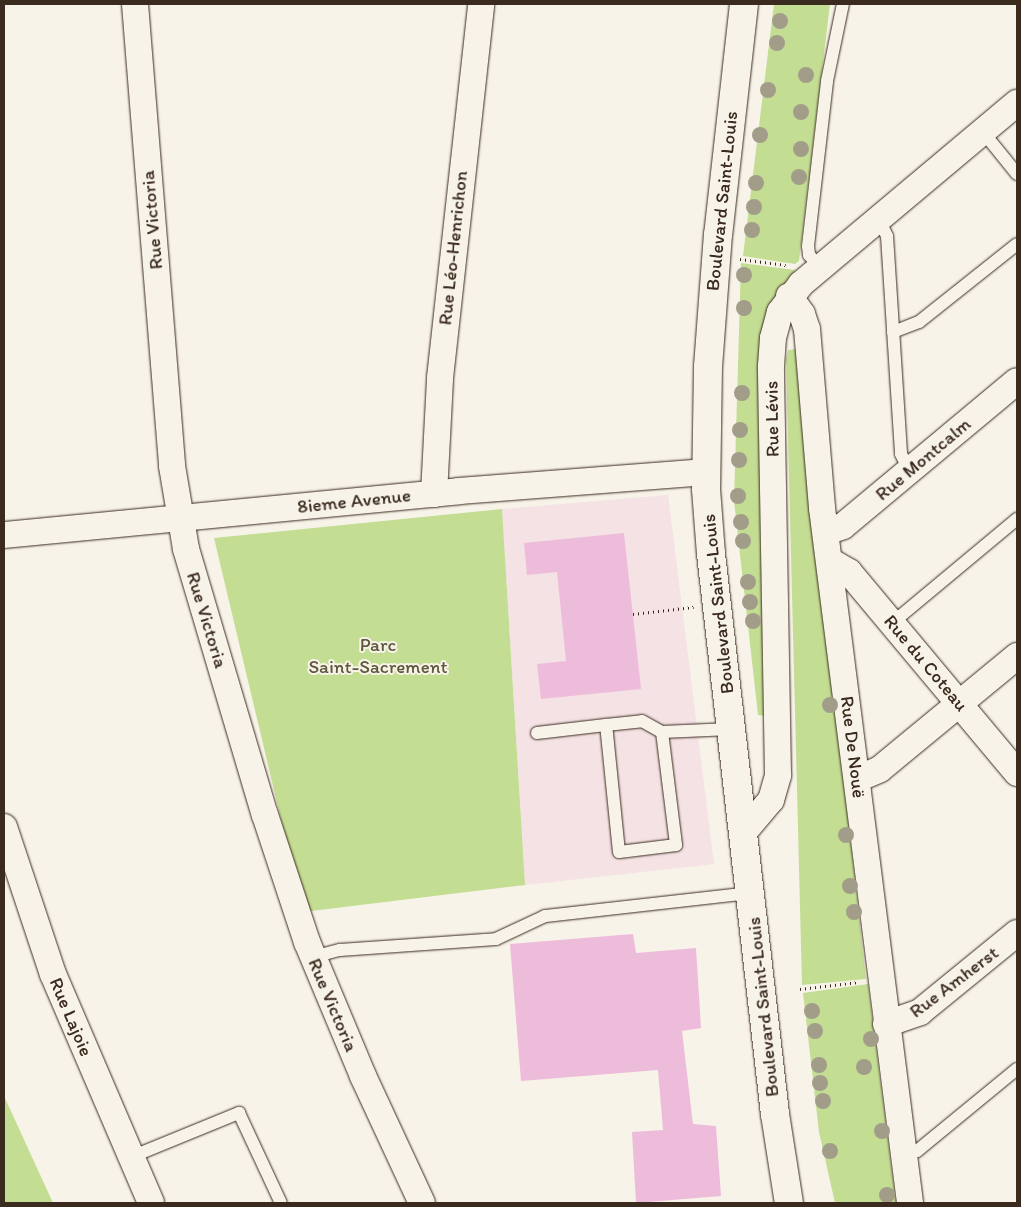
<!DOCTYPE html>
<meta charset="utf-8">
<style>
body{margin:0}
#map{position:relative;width:1021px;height:1207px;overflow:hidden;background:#f7f3e8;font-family:Itim,sans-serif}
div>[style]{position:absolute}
.built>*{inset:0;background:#f4e2e4}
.green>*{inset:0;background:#c3dd93}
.building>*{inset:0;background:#eebcdb}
.path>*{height:3px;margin-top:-1.5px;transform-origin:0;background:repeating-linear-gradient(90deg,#3b2a1e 0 1px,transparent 0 5px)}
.roads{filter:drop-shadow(0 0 1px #3b2a1e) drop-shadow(0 0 1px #3b2a1e)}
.lane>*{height:12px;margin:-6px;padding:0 6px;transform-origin:6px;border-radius:6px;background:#f7f3e8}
.street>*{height:26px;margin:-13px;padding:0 13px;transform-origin:13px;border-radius:13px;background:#f7f3e8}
.secondary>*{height:28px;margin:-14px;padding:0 14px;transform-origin:14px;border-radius:14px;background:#f7f3e8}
.trees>*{width:16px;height:16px;margin:-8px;border-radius:50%;background:#a29d89}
span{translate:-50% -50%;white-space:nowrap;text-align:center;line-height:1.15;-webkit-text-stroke:4px #f7f3e8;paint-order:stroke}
.street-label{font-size:19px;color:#3b2a1e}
.park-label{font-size:19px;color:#5d573b}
.frame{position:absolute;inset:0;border:5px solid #3b2a1e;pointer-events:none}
</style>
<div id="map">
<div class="built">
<div style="clip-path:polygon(668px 495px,714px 864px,525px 885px,502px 509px)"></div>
</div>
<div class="green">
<div style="clip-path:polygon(774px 4px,830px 4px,799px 261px,795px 264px,743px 256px)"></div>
<div style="clip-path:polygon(741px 263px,795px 270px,770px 306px,760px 337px,765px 716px,758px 715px,734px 501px)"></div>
<div style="clip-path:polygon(796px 349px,866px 979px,802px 985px,786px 359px,788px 350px)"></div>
<div style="clip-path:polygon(502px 509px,525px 885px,303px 912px,214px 538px)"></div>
<div style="clip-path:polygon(868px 984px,896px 1203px,835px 1203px,819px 1132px,803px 993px)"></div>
<div style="clip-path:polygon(4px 1096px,53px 1203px,4px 1203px)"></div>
</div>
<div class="building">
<div style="clip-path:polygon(624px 533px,641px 689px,541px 699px,537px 664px,566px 661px,557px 572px,527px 575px,524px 543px)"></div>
<div style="clip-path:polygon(633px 934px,636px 953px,696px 948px,701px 1028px,682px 1031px,693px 1124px,716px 1126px,721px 1196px,636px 1203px,632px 1132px,663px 1130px,658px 1070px,521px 1081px,510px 944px)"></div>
</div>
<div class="path">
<div style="left:740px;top:259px;width:46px;rotate:7.4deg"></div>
<div style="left:633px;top:614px;width:61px;rotate:-6.5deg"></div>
<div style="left:800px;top:989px;width:59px;rotate:-6.8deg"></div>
</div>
<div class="roads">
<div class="lane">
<div style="left:983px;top:132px;width:54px;rotate:51deg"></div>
<div style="left:879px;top:219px;width:19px;rotate:65deg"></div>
<div style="left:887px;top:236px;width:218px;rotate:86.3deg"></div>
<div style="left:901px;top:454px;width:18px;rotate:63deg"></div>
<div style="left:820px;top:268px;width:17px;rotate:-130deg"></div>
<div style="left:809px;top:255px;width:9px;rotate:-96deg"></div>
<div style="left:808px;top:246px;width:166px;rotate:-83.4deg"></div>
<div style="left:827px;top:81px;width:79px;rotate:-78.3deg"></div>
<div style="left:893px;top:332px;width:28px;rotate:-21deg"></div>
<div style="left:919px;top:322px;width:125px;rotate:-38.5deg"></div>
<div style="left:892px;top:623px;width:163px;rotate:-39.8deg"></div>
<div style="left:662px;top:732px;width:114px;rotate:82.9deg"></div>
<div style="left:676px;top:845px;width:57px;rotate:173deg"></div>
<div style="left:619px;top:852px;width:128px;rotate:-95.8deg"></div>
<div style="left:606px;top:725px;width:36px;rotate:-6deg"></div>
<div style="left:642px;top:721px;width:23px;rotate:29deg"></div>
<div style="left:662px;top:732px;width:69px;rotate:-2.5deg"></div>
<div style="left:537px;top:733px;width:69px;rotate:-6.6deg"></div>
<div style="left:313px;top:957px;width:28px;rotate:-15deg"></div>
<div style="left:340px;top:950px;width:156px;rotate:-4deg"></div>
<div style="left:496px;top:939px;width:54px;rotate:-25.1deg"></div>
<div style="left:545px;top:916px;width:206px;rotate:-6.4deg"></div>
<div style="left:904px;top:1156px;width:14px;rotate:-21deg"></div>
<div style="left:917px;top:1151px;width:129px;rotate:-39.4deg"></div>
<div style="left:131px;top:1157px;width:117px;rotate:-22.2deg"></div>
<div style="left:239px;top:1113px;width:99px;rotate:65deg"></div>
</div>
<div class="street">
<div style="left:135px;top:4px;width:463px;rotate:85.4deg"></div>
<div style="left:172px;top:466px;width:84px;rotate:80.4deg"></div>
<div style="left:186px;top:549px;width:277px;rotate:73.5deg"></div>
<div style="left:265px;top:815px;width:134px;rotate:71.7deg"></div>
<div style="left:307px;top:942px;width:145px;rotate:67.3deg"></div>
<div style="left:363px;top:1076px;width:140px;rotate:65.1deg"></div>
<div style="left:789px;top:296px;width:22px;rotate:54deg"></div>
<div style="left:802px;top:314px;width:16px;rotate:72deg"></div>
<div style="left:807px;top:329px;width:180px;rotate:85.2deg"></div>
<div style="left:822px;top:508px;width:701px;rotate:82.78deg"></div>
<div style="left:434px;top:494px;width:116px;rotate:-87deg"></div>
<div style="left:440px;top:378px;width:376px;rotate:-83.7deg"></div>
<div style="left:826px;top:532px;width:18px;rotate:-19deg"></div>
<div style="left:843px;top:526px;width:226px;rotate:-39.8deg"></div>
<div style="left:4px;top:535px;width:457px;rotate:-5.5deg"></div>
<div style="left:459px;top:491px;width:248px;rotate:-4.4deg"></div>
<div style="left:830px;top:561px;width:22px;rotate:30deg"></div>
<div style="left:849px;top:572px;width:262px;rotate:50.1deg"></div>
<div style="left:857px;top:779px;width:25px;rotate:-23deg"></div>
<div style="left:880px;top:769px;width:178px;rotate:-39.5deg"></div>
<div style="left:4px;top:827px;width:155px;rotate:71.6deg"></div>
<div style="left:53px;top:974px;width:249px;rotate:66.8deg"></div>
<div style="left:743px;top:833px;width:43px;rotate:-49.7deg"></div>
<div style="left:771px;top:800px;width:26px;rotate:-74deg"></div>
<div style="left:778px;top:775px;width:409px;rotate:-91deg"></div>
<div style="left:771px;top:366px;width:28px;rotate:-86deg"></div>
<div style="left:773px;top:338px;width:27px;rotate:-75deg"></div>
<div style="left:780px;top:312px;width:35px;rotate:-53deg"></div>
<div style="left:801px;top:284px;width:282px;rotate:-40deg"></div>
<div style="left:886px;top:1024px;width:36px;rotate:-19deg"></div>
<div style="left:920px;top:1012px;width:125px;rotate:-39.2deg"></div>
</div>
<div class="secondary">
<div style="left:744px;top:4px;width:231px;rotate:96.4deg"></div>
<div style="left:718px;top:234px;width:132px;rotate:94.3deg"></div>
<div style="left:708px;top:366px;width:123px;rotate:90.9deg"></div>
<div style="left:706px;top:489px;width:65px;rotate:85.6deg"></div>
<div style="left:711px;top:554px;width:564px;rotate:83.48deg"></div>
<div style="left:775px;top:1114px;width:90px;rotate:81.1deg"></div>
</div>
</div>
<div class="trees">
<div style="left:780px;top:21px"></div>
<div style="left:777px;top:43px"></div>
<div style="left:806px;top:75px"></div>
<div style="left:768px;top:90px"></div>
<div style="left:801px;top:112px"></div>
<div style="left:760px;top:135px"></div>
<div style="left:801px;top:149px"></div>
<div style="left:799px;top:177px"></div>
<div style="left:756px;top:183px"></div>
<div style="left:754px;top:207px"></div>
<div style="left:752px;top:230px"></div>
<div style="left:744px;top:275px"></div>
<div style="left:744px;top:308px"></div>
<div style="left:742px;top:393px"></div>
<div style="left:740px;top:430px"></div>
<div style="left:739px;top:460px"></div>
<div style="left:738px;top:496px"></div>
<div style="left:741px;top:522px"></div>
<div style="left:743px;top:541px"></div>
<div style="left:748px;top:582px"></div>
<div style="left:750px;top:602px"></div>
<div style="left:753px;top:621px"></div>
<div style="left:830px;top:705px"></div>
<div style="left:846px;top:835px"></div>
<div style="left:850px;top:886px"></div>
<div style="left:854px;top:912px"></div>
<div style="left:812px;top:1011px"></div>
<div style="left:815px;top:1031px"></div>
<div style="left:871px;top:1039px"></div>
<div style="left:819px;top:1065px"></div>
<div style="left:864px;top:1067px"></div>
<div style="left:820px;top:1083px"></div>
<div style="left:823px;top:1101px"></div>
<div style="left:882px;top:1131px"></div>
<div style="left:830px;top:1151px"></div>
<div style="left:887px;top:1195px"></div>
</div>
<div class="street-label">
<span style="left:722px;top:201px;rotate:-84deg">Boulevard Saint-Louis</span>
<span style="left:152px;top:220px;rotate:-95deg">Rue Victoria</span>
<span style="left:453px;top:248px;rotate:-84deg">Rue Léo-Henrichon</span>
<span style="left:772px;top:419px;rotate:-91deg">Rue Lévis</span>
<span style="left:923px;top:459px;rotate:-40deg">Rue Montcalm</span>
<span style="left:354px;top:501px;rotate:-6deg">8ieme Avenue</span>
<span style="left:718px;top:604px;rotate:-96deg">Boulevard Saint-Louis</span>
<span style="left:207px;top:620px;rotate:73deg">Rue Victoria</span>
<span style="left:926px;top:663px;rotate:50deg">Rue du Coteau</span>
<span style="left:853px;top:747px;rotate:83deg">Rue De Nouë</span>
<span style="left:954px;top:982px;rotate:-37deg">Rue Amherst</span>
<span style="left:333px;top:1005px;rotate:67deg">Rue Victoria</span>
<span style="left:763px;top:1007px;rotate:-96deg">Boulevard Saint-Louis</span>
<span style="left:71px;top:1017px;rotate:67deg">Rue Lajoie</span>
</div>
<div class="park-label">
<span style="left:378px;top:656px">Parc<br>Saint-Sacrement</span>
</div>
<div class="frame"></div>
</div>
